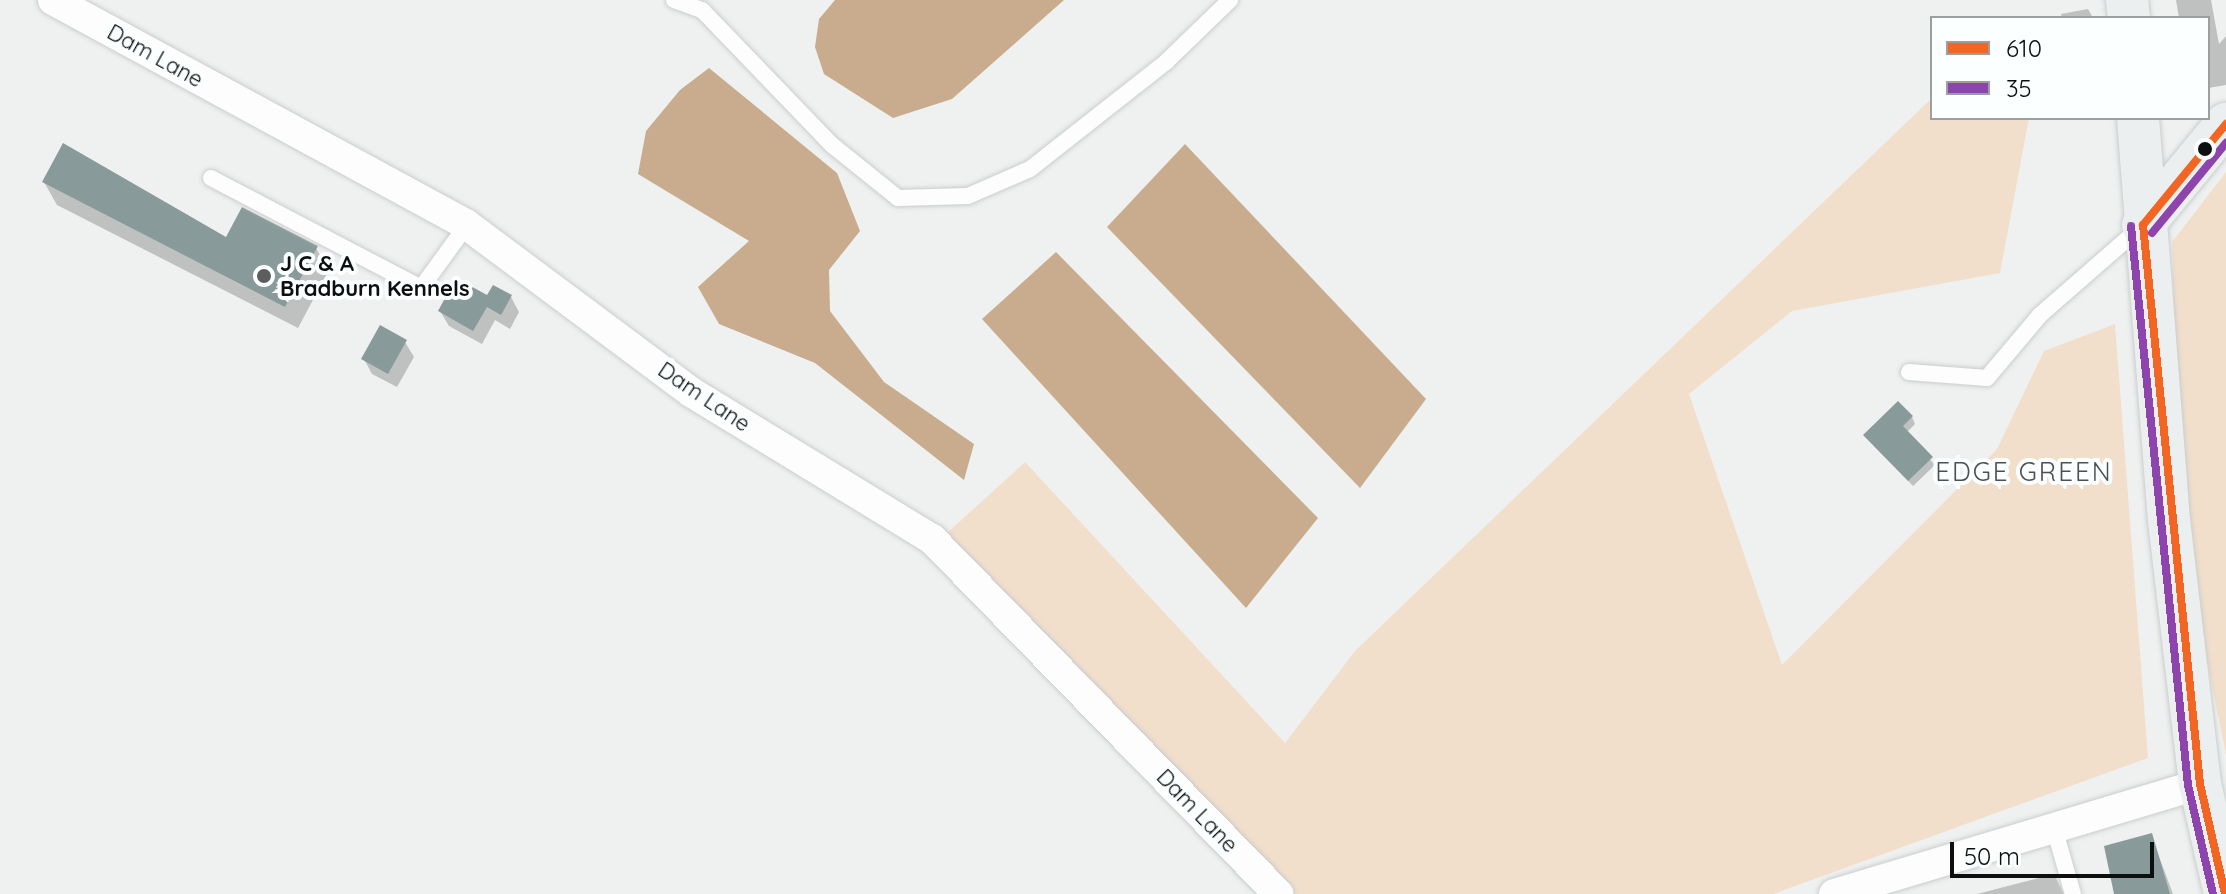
<!DOCTYPE html>
<style>
body{margin:0}
#map{position:relative;width:2226px;height:894px;overflow:hidden;background:#eff1f1;font-family:Quicksand,sans-serif}
div>[style]{position:absolute}
.green>*{inset:0;background:#f2dfcb}
.water>*{inset:0;background:#c8ac8d}
.shadow>*{inset:0;background:#0003}
.building>*{inset:0;background:#889a9a}
.roads{filter:drop-shadow(0 0 2px #cbcdcd) drop-shadow(0 0 2px #cbcdcd)}
.lane>*{height:16px;margin:-8px;padding:0 8px;transform-origin:8px;border-radius:8px;background:#fdfdfd}
.street>*{height:30px;margin:-15px;padding:0 15px;transform-origin:15px;border-radius:15px;background:#fdfdfd}
.secondary>*{height:42px;margin:-21px;padding:0 21px;transform-origin:21px;border-radius:21px;background:#ecefef}
.bus-1>*{height:8px;margin:-4px;padding:0 4px;transform-origin:4px;border-radius:4px;background:#f26522}
.bus-2>*{height:8px;margin:-4px;padding:0 4px;transform-origin:4px;border-radius:4px;background:#8e44ad}
.dots>*{width:22px;height:22px;translate:-50% -50%;box-sizing:border-box;border:4px solid #fcffff;border-radius:50%}
span{translate:-50% -50%;white-space:nowrap;text-align:center;line-height:1.15;-webkit-text-stroke:8px #fcffff;paint-order:stroke}
.street-label{font-size:22px;color:#0d0f0f}
.poi-label{font-size:22px;color:#0d0f0f;font-weight:700}
.left{translate:0 -50%;text-align:left}
.quarter-label{font-size:26px;color:#4c504f;letter-spacing:2px}
.legend{position:absolute;left:1930px;top:16px;width:280px;height:104px;box-sizing:border-box;background:#fcffff;border:2px solid #9c9f9f;margin:0;padding:10px 14px;list-style:none;font-size:24px;color:#0d0f0f}
.legend li{display:flex;align-items:center;gap:16px;height:40px}
.legend b{width:40px;border:2px solid #9c9f9f}
.scale{position:absolute;left:1950px;top:842px;width:204px;height:36px;box-sizing:border-box;border:4px solid #0d0f0f;border-top:0;padding-left:10px;font-size:24px;line-height:28px;white-space:nowrap;color:#0d0f0f;-webkit-text-stroke:6px #fcffff;paint-order:stroke}
</style>
<div id="map">
<div class="green">
<div style="clip-path:polygon(1932px 98px,1932px 118px,2029px 118px,2000px 273px,1792px 311px,1689px 394px,1782px 665px,1997px 449px,2044px 351px,2115px 324px,2148px 758px,1773px 894px,1287px 894px,946px 534px,1025px 462px,1285px 743px,1355px 651px)"></div>
<div style="clip-path:polygon(2226px 172px,2226px 755px,2180px 528px,2172px 242px)"></div>
</div>
<div class="water">
<div style="clip-path:polygon(835px 0,1064px 0,952px 99px,893px 118px,824px 74px,815px 47px,819px 19px)"></div>
<div style="clip-path:polygon(709px 68px,837px 173px,860px 231px,829px 270px,830px 311px,884px 382px,974px 444px,964px 480px,815px 363px,719px 324px,698px 287px,749px 241px,638px 174px,646px 131px,680px 90px)"></div>
<div style="clip-path:polygon(1185px 144px,1426px 399px,1360px 488px,1107px 227px)"></div>
<div style="clip-path:polygon(1056px 252px,1318px 518px,1246px 608px,982px 319px)"></div>
</div>
<div class="shadow">
<div style="clip-path:polygon(2176px 0,2211px 0,2219px 44px,2226px 36px,2226px 85px,2208px 88px,2208px 18px,2179px 18px)"></div>
<div style="clip-path:polygon(2088px 9px,2093px 18px,2062px 18px,2061px 14px)"></div>
<div style="clip-path:polygon(44px 182px,227px 239px,316px 248px,329px 270px,298px 328px,57px 205px)"></div>
<div style="clip-path:polygon(511px 297px,519px 312px,510px 329px,495px 320px,482px 344px,449px 326px,440px 311px)"></div>
<div style="clip-path:polygon(405px 342px,414px 357px,397px 387px,372px 374px,364px 359px)"></div>
<div style="clip-path:polygon(1912px 417px,1915px 424px,1906px 433px,1935px 465px,1913px 486px,1866px 436px)"></div>
<div style="clip-path:polygon(2151px 835px,2173px 894px,2120px 894px)"></div>
<div style="clip-path:polygon(2054px 874px,2064px 894px,1977px 894px)"></div>
</div>
<div class="building">
<div style="clip-path:polygon(63px 143px,226px 237px,242px 207px,318px 246px,285px 307px,42px 182px)"></div>
<div style="clip-path:polygon(456px 278px,487px 295px,493px 285px,512px 295px,501px 315px,487px 307px,473px 331px,438px 311px)"></div>
<div style="clip-path:polygon(380px 325px,407px 340px,388px 374px,361px 359px)"></div>
<div style="clip-path:polygon(1898px 401px,1913px 416px,1903px 426px,1933px 457px,1908px 481px,1863px 435px)"></div>
<div style="clip-path:polygon(2152px 833px,2170px 894px,2114px 894px,2104px 846px)"></div>
</div>
<div class="roads">
<div class="lane">
<div style="left:674px;top:0;width:30px;rotate:20deg"></div>
<div style="left:702px;top:10px;width:187px;rotate:46.1deg"></div>
<div style="left:832px;top:145px;width:85px;rotate:38.8deg"></div>
<div style="left:898px;top:198px;width:70px;rotate:-1.6deg"></div>
<div style="left:968px;top:196px;width:68px;rotate:-23.5deg"></div>
<div style="left:1030px;top:169px;width:174px;rotate:-38.2deg"></div>
<div style="left:1167px;top:61px;width:88px;rotate:-44.1deg"></div>
<div style="left:211px;top:178px;width:237px;rotate:27.6deg"></div>
<div style="left:421px;top:288px;width:78px;rotate:-53.9deg"></div>
<div style="left:1909px;top:372px;width:78px;rotate:4.4deg"></div>
<div style="left:1987px;top:378px;width:82px;rotate:-49.9deg"></div>
<div style="left:2040px;top:315px;width:135px;rotate:-41.1deg"></div>
<div style="left:2053px;top:824px;width:73px;rotate:74.1deg"></div>
</div>
<div class="street">
<div style="left:53px;top:0;width:471px;rotate:28.5deg"></div>
<div style="left:467px;top:225px;width:279px;rotate:36.7deg"></div>
<div style="left:691px;top:392px;width:282px;rotate:31.4deg"></div>
<div style="left:932px;top:539px;width:496px;rotate:45.7deg"></div>
<div style="left:1834px;top:894px;width:382px;rotate:-16.7deg"></div>
</div>
<div class="secondary">
<div style="left:2127px;top:0;width:18px;rotate:84deg"></div>
<div style="left:2138px;top:118px;width:403px;rotate:85.6deg"></div>
<div style="left:2169px;top:520px;width:266px;rotate:83.3deg"></div>
<div style="left:2200px;top:784px;width:113px;rotate:77.2deg"></div>
<div style="left:2143px;top:225px;width:131px;rotate:-50.6deg"></div>
</div>
</div>
<div class="bus-1">
<div style="left:2143px;top:225px;width:562px;rotate:84.18deg"></div>
<div style="left:2200px;top:784px;width:113px;rotate:77.2deg"></div>
<div style="left:2143px;top:225px;width:131px;rotate:-50.6deg"></div>
</div>
<div class="bus-2">
<div style="left:2131px;top:226px;width:562px;rotate:84.18deg"></div>
<div style="left:2188px;top:785px;width:112px;rotate:77.1deg"></div>
<div style="left:2152px;top:233px;width:117px;rotate:-50.6deg"></div>
</div>
<div class="dots">
<div style="left:2205px;top:149px;background:#0d0f0f"></div>
<div style="left:264px;top:276px;background:#5c5e5e"></div>
</div>
<div class="street-label">
<span style="left:155px;top:56px;rotate:29deg">Dam Lane</span>
<span style="left:704px;top:397px;rotate:34deg">Dam Lane</span>
<span style="left:1197px;top:811px;rotate:46deg">Dam Lane</span>
</div>
<div class="poi-label">
<span class="left" style="left:280px;top:276px">J C &amp; A<br>Bradburn Kennels</span>
</div>
<div class="quarter-label">
<span style="left:2024px;top:472px">EDGE GREEN</span>
</div>
<ul class="legend">
<li><b style="height:10px;background:#f26522"></b>610</li>
<li><b style="height:10px;background:#8e44ad"></b>35</li>
</ul>
<div class="scale">50 m</div>
</div>
